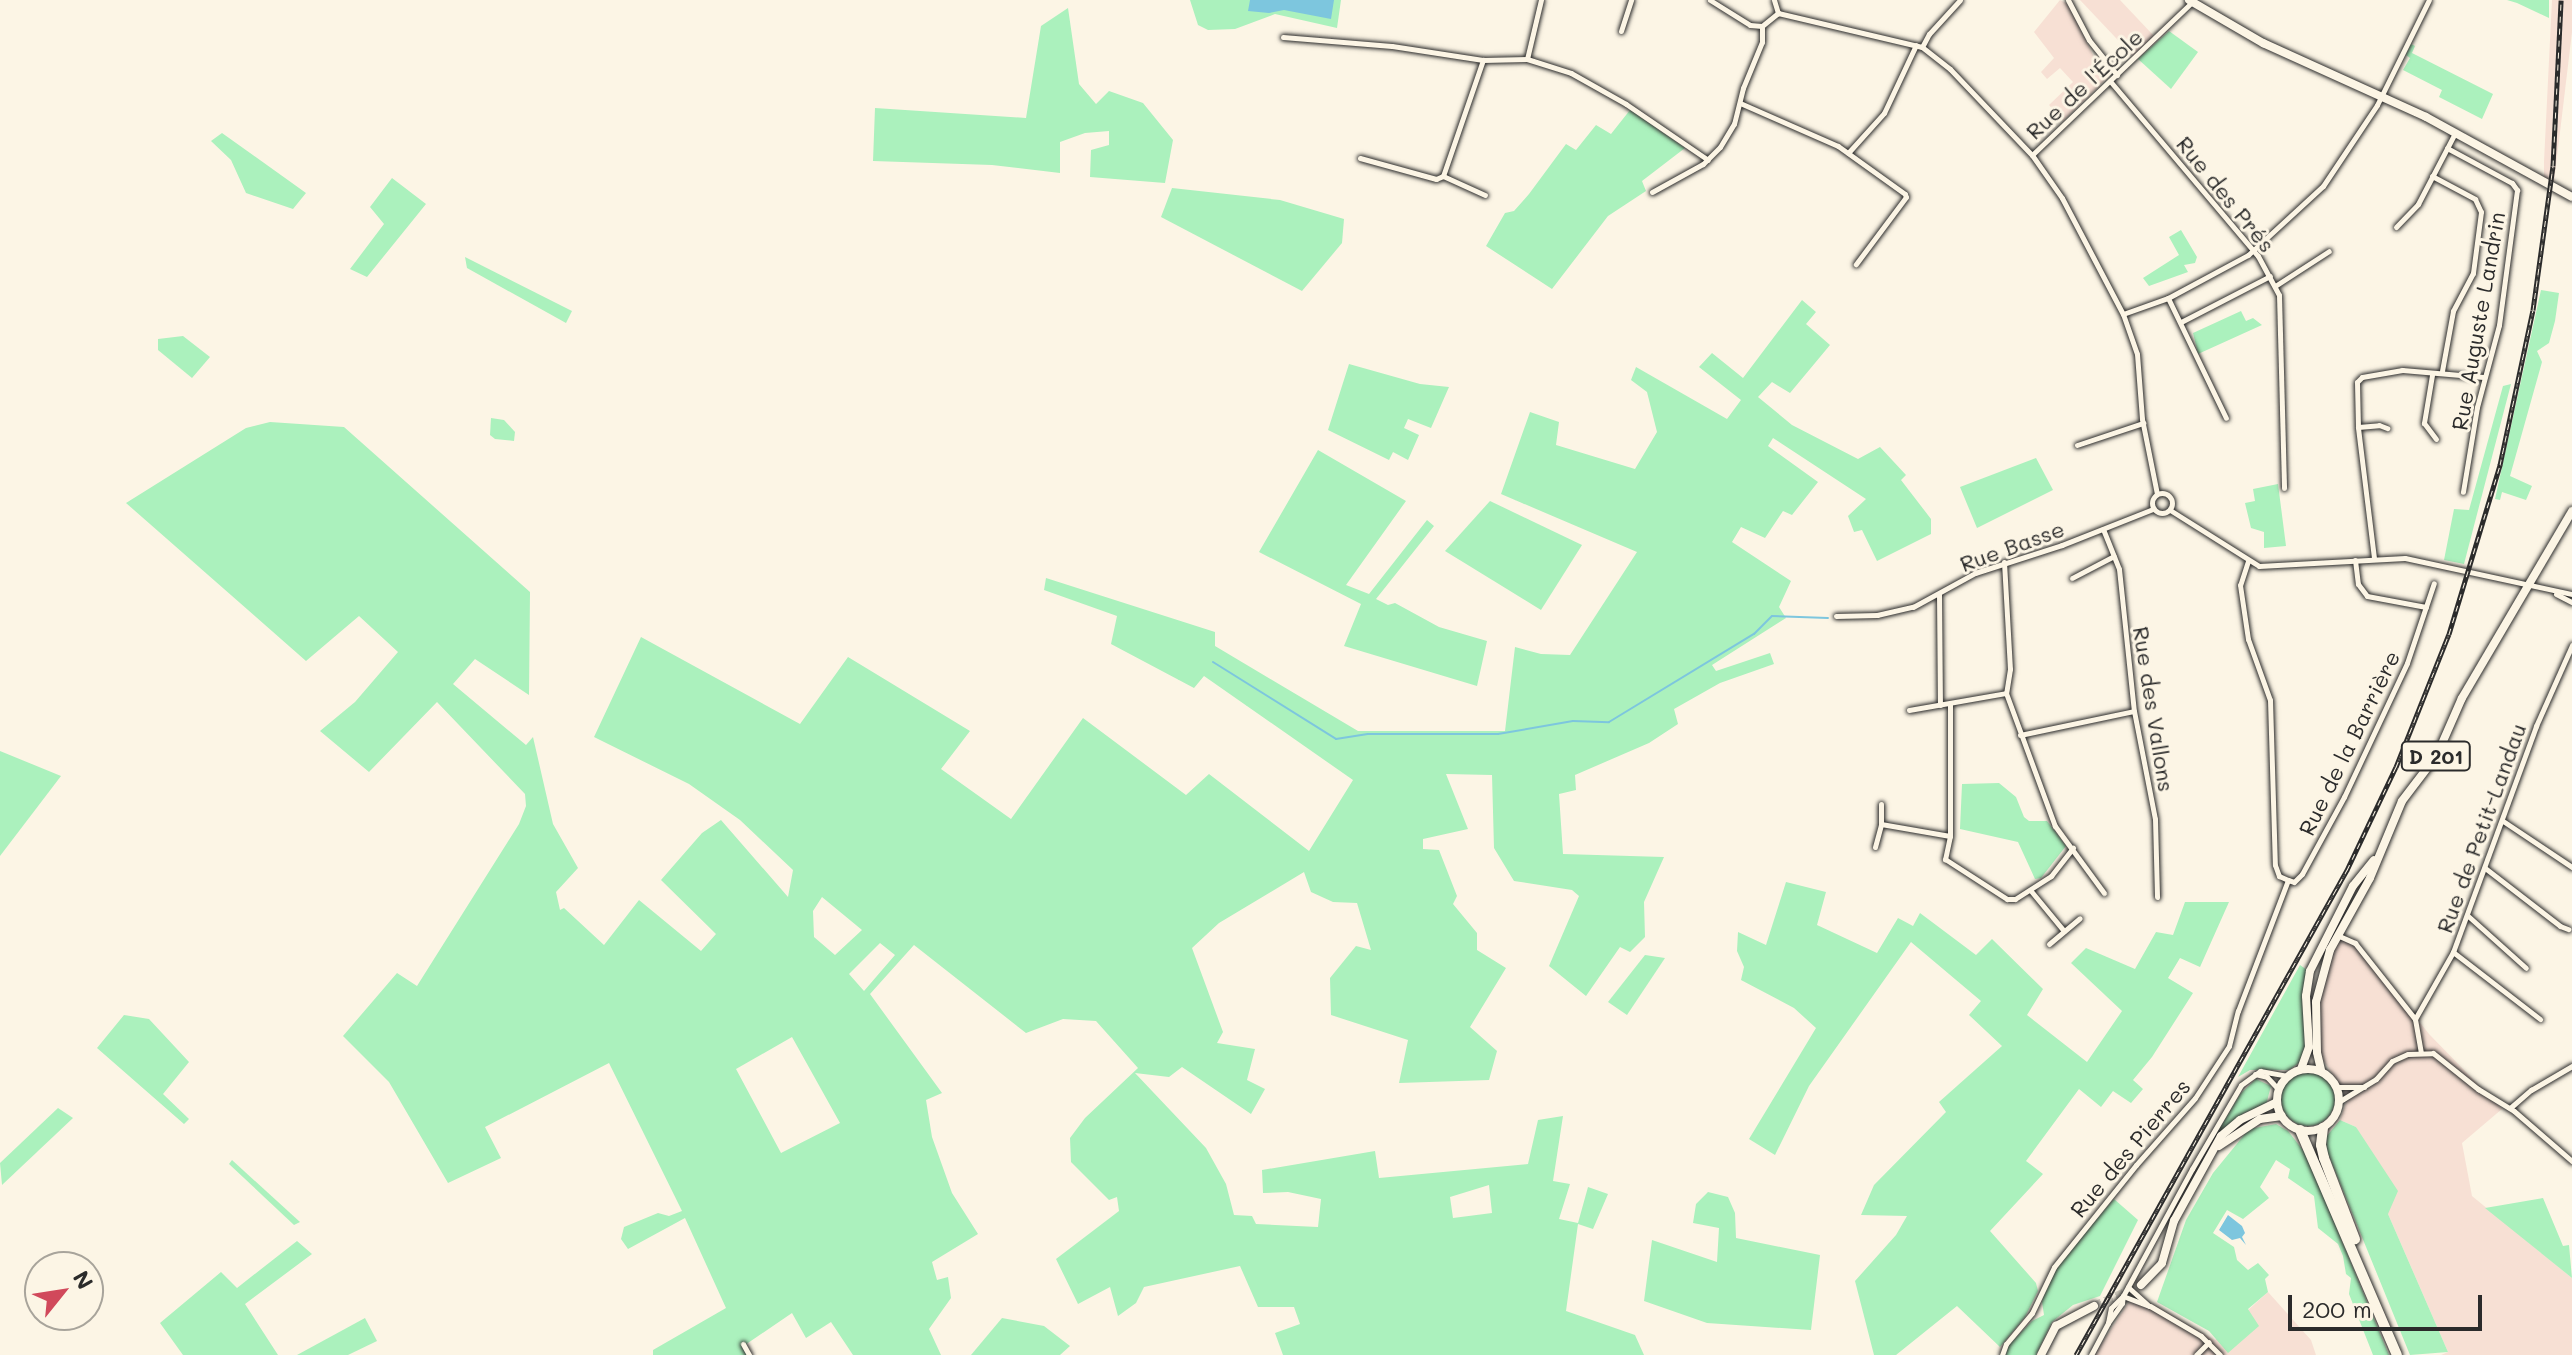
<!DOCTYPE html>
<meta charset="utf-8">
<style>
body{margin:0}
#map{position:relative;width:2572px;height:1355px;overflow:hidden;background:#fcf5e5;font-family:Mali,sans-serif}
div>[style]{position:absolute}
.built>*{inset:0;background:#f7e0d4}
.green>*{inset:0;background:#abf1bd}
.round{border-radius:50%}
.water>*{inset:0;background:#7dc6de}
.stream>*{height:2px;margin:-1px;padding:0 1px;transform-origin:1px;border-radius:1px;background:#7dc6de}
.primary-tunnel>*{height:8px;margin-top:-4px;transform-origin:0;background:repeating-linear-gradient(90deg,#d2cdc0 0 8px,transparent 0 12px)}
.roads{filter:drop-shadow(0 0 2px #2b2b2b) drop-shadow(0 0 2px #2b2b2b)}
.minor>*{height:5px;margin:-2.5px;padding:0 2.5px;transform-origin:2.5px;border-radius:2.5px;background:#fcf5e5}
.minor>.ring{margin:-2.5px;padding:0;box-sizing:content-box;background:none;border:5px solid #fcf5e5;border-radius:50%}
.secondary>*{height:8px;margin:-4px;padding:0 4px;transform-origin:4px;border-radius:4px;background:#fcf5e5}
.primary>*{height:8px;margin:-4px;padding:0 4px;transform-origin:4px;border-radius:4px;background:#fcf5e5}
.primary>.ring{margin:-4px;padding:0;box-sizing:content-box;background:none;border:8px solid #fcf5e5;border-radius:50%}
.motorway>*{height:10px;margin:-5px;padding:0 5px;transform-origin:5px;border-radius:5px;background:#fcf5e5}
.rail>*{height:5px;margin-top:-2.5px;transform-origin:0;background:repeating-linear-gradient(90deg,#fcf5e5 0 6px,#2b2b2b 0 12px);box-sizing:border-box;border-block:2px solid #2b2b2b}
span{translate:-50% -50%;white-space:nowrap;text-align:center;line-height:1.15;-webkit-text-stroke:6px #fcf5e5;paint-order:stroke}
.shield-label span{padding:2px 6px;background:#fcf5e5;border:2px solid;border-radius:6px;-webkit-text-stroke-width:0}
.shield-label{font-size:20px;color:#2b2b2b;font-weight:700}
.street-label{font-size:22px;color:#2b2b2b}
.north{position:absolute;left:24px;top:1251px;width:80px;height:80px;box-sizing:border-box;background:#fcf5e5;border:2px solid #a8a49b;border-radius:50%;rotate:60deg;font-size:22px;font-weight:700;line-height:32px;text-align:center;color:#2b2b2b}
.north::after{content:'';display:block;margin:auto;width:28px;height:36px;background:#d1495b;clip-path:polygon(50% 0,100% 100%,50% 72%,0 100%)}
.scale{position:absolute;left:2288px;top:1295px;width:194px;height:36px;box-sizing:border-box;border:4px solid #2b2b2b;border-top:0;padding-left:10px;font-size:24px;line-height:28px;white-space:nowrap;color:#2b2b2b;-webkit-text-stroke:6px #fcf5e5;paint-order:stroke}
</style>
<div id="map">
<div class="built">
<div style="clip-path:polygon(2060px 0,2068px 4px,2094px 57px,2109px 76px,2063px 121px,2049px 105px,2073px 82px,2060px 68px,2047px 79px,2041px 72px,2054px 58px,2034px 32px)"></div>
<div style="clip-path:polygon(2080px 0,2120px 0,2154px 36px,2133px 56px)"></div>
<div style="clip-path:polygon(2552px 0,2572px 0,2572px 32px,2554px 182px,2544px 178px,2544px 162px)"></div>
<div style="clip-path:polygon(2354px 939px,2429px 1034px,2502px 1109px,2462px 1143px,2472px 1196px,2572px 1278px,2572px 1355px,2441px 1355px,2448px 1352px,2388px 1214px,2356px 1127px,2340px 1120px,2346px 1103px,2344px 1091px,2321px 1057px,2319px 1003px,2337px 940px)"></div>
<div style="clip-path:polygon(2268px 1292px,2311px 1340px,2316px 1355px,2094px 1355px,2134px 1294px,2215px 1340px)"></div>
</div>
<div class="green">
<div style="clip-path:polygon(1190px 0,1341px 0,1337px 28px,1275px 14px,1235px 29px,1208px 30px,1198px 25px)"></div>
<div style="clip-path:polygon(2507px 0,2549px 0,2549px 18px,2517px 3px)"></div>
<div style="clip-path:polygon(1068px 8px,1079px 84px,1096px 104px,1109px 91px,1143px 103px,1173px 140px,1165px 183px,1090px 177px,1091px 150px,1109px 145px,1109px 131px,1085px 133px,1060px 142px,1060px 173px,992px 165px,873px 161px,875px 108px,1026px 118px,1041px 26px)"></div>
<div style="clip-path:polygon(2169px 31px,2198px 52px,2171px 89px,2138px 59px)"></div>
<div style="clip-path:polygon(2411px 44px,2415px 46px,2412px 53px,2493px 94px,2482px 119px,2439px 97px,2442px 90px,2403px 70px,2410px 58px,2406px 55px)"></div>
<div style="clip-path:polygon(1630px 110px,1685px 148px,1642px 181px,1646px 191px,1608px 216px,1552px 289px,1486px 246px,1505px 213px,1514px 211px,1529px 194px,1566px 144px,1576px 150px,1596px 125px,1611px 134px)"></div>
<div style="clip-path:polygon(222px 133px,306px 193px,293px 209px,246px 193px,231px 160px,211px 141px)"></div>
<div style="clip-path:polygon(392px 178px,426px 204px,367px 277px,350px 269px,384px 224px,370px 207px)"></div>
<div style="clip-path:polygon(1172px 188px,1280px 200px,1344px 219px,1342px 243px,1302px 291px,1161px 217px)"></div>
<div style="clip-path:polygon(2181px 230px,2197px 257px,2195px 263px,2184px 265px,2188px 272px,2149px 286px,2143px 278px,2179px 255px,2169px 237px)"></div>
<div style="clip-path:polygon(465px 257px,572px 311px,566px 323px,467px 268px)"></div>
<div style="clip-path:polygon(2541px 290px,2559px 293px,2555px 321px,2549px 343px,2537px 351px,2542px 362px,2510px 476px,2532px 486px,2526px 500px,2502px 492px,2500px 500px,2495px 499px)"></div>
<div style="clip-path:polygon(evenodd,1802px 300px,1816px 312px,1806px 324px,1830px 345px,1790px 393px,1772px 382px,1758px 397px,1792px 425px,1858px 459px,1880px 447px,1906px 475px,1901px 480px,1931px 519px,1931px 534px,1877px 561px,1862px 530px,1854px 532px,1848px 516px,1866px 499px,1773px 438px,1768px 446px,1818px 482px,1792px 515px,1783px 511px,1765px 538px,1741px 527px,1732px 542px,1791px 581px,1779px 607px,1786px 618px,1712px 665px,1716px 671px,1770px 653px,1774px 664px,1720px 683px,1674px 709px,1678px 724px,1649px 743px,1575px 775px,1576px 790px,1559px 794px,1563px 854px,1664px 857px,1644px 902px,1645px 937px,1630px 952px,1620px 947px,1586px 996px,1549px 966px,1579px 896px,1572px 890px,1514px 881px,1494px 848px,1492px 775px,1446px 774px,1468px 829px,1423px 839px,1423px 849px,1439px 850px,1457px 896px,1453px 904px,1477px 933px,1477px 950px,1506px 968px,1470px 1027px,1497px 1051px,1489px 1080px,1399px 1083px,1408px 1040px,1331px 1015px,1330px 978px,1356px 946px,1371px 950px,1357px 903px,1333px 902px,1311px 892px,1304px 872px,1219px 923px,1192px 948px,1223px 1032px,1217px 1043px,1255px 1049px,1247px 1080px,1265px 1089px,1251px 1114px,1182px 1067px,1169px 1077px,1135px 1073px,1206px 1148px,1226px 1184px,1234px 1215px,1252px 1216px,1256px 1224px,1318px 1227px,1321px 1199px,1288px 1192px,1263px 1193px,1262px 1170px,1375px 1151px,1379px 1178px,1528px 1164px,1538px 1120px,1563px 1116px,1553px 1181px,1570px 1184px,1559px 1219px,1578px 1223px,1588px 1187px,1608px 1194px,1593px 1229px,1578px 1224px,1566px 1311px,1635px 1335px,1644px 1355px,1283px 1355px,1275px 1333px,1300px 1324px,1294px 1307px,1258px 1307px,1240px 1266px,1144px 1287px,1136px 1303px,1118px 1316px,1110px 1287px,1078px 1304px,1056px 1259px,1119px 1211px,1117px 1197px,1109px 1200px,1071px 1162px,1070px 1138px,1085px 1118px,1138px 1068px,1096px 1021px,1063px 1019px,1026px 1033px,914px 945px,870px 994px,942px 1093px,926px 1100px,932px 1137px,952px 1193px,978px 1234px,932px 1262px,937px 1280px,948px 1277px,951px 1298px,929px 1329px,941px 1355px,853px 1355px,831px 1322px,806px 1338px,792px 1313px,745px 1345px,751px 1355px,653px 1355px,653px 1350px,726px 1308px,685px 1218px,628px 1249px,621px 1239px,624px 1227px,658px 1213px,669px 1216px,682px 1211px,609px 1063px,485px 1127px,501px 1158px,448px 1183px,389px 1082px,343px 1036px,397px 973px,417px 986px,519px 824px,526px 806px,525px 794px,437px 702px,369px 772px,320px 731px,355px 702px,398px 652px,359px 616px,306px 661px,126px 503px,246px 428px,270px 422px,344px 427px,530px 592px,529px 695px,475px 659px,453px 684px,526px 745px,533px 737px,553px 824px,578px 868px,556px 892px,560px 910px,564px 908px,604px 945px,639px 900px,701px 951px,716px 934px,661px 880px,702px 833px,721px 820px,788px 897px,793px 870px,740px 820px,689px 784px,594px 737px,641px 637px,800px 724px,848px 657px,970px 731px,941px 769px,1011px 819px,1083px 718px,1186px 795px,1209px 774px,1309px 851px,1353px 780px,1204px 676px,1194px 688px,1111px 644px,1117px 616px,1044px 590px,1046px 578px,1215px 632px,1215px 646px,1358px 731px,1505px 731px,1515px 647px,1541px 654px,1570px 655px,1637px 552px,1501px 494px,1530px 412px,1559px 422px,1556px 445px,1635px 469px,1657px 432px,1647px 392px,1631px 380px,1636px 367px,1727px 419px,1741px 400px,1699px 367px,1712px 353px,1743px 378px,1802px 300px,822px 897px,862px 930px,835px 955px,814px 937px,813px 911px,822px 897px,1802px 300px,880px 943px,895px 955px,864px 991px,849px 974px,880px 943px,1802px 300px,792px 1037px,840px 1123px,781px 1153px,736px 1069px,792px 1037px,1802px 300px,1489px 1185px,1492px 1213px,1453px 1218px,1450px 1197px,1489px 1185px)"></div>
<div style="clip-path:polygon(2241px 311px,2246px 321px,2253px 318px,2262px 325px,2198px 354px,2193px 333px)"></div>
<div style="clip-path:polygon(183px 336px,210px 357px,192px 378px,158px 350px,158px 339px)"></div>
<div style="clip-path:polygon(1349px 364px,1420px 384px,1449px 387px,1431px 428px,1408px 419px,1404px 428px,1419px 435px,1408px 460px,1393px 452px,1389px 460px,1328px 430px)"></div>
<div style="clip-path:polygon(2511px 384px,2464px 564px,2444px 560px,2454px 509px,2469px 510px,2503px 386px)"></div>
<div style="clip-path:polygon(491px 418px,504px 420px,515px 432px,514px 441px,495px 439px,490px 435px)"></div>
<div style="clip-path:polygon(1318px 450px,1406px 501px,1346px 585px,1369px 594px,1427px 520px,1434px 526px,1376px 599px,1388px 605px,1395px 603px,1439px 627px,1487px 641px,1477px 686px,1344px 646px,1361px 604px,1259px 552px)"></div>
<div style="clip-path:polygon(2036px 458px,2053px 490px,1977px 528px,1960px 487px)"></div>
<div style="clip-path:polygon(2278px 484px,2286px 546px,2264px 548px,2264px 532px,2251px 528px,2245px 503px,2255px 501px,2253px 489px)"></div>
<div style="clip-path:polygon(1490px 501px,1582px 545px,1541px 610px,1445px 551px)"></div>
<div style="clip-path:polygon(0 751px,61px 776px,0 856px)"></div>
<div style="clip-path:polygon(1999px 783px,2016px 797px,2024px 817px,2029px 821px,2047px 821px,2066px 846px,2041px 878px,2035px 879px,2018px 842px,1960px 829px,1962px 784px)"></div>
<div style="clip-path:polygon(1786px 882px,1826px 892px,1817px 925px,1877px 953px,1898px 918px,1913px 926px,1920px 913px,1976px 955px,1992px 939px,2043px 989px,2027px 1015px,2087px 1062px,2122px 1011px,2071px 963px,2086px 948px,2135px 969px,2156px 932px,2173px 935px,2185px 902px,2229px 902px,2200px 967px,2180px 958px,2168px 978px,2193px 993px,2152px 1057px,2133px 1080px,2143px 1089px,2131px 1103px,2113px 1091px,2101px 1107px,2079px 1089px,2026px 1161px,2043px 1174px,1990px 1231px,2036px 1283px,2038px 1291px,2025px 1317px,2000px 1347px,1957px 1306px,1896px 1355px,1874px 1355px,1855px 1281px,1896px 1235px,1907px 1216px,1861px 1215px,1874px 1185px,1946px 1112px,1939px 1102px,2002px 1046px,1969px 1015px,1981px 1001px,1911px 942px,1809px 1086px,1775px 1155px,1749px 1139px,1816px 1028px,1794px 1008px,1741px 980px,1744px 967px,1737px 951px,1738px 932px,1766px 945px)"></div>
<div style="clip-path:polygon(1645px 955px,1665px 958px,1627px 1015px,1608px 1002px)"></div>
<div style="clip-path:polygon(2300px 965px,2307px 970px,2303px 993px,2305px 1046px,2300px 1062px,2289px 1070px,2250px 1070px,2238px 1077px)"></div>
<div style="clip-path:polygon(124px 1015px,149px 1019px,189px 1062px,163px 1094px,189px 1119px,184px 1124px,97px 1048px)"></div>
<div class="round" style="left:2281px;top:1072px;width:54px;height:54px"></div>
<div style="clip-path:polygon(2256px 1079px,2271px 1086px,2266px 1105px,2244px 1113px,2221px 1131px,2214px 1142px,2212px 1141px,2241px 1093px)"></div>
<div style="clip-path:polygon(58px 1108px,73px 1118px,2px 1185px,0 1163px)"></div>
<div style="clip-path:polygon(2340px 1120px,2356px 1127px,2398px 1191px,2388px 1214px,2448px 1352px,2410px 1355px,2327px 1151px,2326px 1137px)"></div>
<div style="clip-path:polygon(2276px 1124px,2288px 1131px,2306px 1154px,2389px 1355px,2373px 1355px,2349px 1294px,2351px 1278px,2346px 1274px,2343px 1256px,2338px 1244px,2318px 1228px,2314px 1196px,2288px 1178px,2290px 1169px,2276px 1160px,2260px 1187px,2269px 1198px,2243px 1219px,2227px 1210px,2213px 1233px,2234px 1247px,2237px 1260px,2248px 1270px,2258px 1263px,2269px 1275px,2265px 1279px,2268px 1292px,2248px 1309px,2259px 1326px,2228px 1353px,2209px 1331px,2157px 1302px,2186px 1220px,2213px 1173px,2249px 1129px)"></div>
<div style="clip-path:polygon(232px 1160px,300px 1222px,294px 1225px,229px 1164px)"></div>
<div style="clip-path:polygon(1708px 1192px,1728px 1197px,1735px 1213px,1736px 1238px,1820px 1255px,1811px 1330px,1707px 1323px,1644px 1301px,1652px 1240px,1717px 1262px,1719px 1228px,1693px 1223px,1696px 1204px)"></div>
<div style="clip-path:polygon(2543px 1198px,2563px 1246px,2569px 1245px,2572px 1278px,2485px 1208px)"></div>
<div style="clip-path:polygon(2114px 1199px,2138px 1220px,2100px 1296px,2073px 1305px,2052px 1322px,2036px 1355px,2006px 1355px,2008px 1346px,2032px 1321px,2044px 1315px,2042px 1302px,2046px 1287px,2064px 1257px)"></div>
<div style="clip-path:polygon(297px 1241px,312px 1254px,245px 1304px,278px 1355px,183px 1355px,160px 1323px,221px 1272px,237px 1288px)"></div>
<div style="clip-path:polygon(365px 1318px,377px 1341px,348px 1355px,297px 1355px)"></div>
<div style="clip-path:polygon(1002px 1318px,1044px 1326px,1070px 1346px,1060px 1355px,971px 1355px)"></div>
</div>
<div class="water">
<div style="clip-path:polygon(1250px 0,1334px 0,1331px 19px,1284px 10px,1269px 13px,1248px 11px)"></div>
<div style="clip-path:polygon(2228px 1215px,2242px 1226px,2245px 1233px,2242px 1237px,2246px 1245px,2240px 1238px,2232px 1240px,2219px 1230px)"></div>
</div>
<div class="stream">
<div style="left:1213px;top:662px;width:145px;rotate:32deg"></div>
<div style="left:1336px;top:739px;width:32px;rotate:-9deg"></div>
<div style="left:1368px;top:734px;width:130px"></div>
<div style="left:1498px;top:734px;width:76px;rotate:-9.8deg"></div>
<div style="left:1573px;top:721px;width:36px;rotate:2deg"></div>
<div style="left:1609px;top:722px;width:170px;rotate:-31.3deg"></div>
<div style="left:1754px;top:634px;width:25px;rotate:-45deg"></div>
<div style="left:1772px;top:616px;width:56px;rotate:2deg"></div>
</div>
<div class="primary-tunnel">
<div style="left:2094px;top:1306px;width:51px;rotate:-24.1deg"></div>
</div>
<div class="roads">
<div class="minor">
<div style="left:1710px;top:0;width:47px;rotate:32deg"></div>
<div style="left:1750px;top:25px;width:12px;rotate:5deg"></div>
<div style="left:1774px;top:0;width:14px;rotate:73deg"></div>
<div style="left:2068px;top:0;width:45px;rotate:62.3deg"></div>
<div style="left:2089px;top:40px;width:45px;rotate:51.3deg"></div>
<div style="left:1778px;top:13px;width:148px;rotate:13.3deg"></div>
<div style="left:1922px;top:47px;width:36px;rotate:38deg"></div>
<div style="left:1950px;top:69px;width:119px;rotate:46.4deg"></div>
<div style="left:2032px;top:155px;width:52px;rotate:55.1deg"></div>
<div style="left:2062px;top:198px;width:131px;rotate:62.3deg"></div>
<div style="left:2123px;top:314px;width:42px;rotate:70.7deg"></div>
<div style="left:2137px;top:354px;width:65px;rotate:85.6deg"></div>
<div style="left:2142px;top:419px;width:76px;rotate:78.7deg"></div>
<div style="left:1621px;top:31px;width:33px;rotate:-72deg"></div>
<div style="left:1283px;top:37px;width:109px;rotate:4.7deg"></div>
<div style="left:1392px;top:46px;width:92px;rotate:8.7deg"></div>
<div style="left:1483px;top:60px;width:44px;rotate:-1.3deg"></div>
<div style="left:1527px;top:59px;width:46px;rotate:17.7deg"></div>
<div style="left:1571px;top:73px;width:63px;rotate:29.4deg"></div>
<div style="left:1626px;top:104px;width:99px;rotate:34.3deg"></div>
<div style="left:1922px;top:47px;width:15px;rotate:-62deg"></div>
<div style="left:1929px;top:34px;width:46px;rotate:-47.6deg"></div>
<div style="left:1527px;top:59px;width:61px;rotate:-76.7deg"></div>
<div style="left:2110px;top:81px;width:229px;rotate:49.8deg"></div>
<div style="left:2258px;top:256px;width:44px;rotate:61.7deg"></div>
<div style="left:2279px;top:295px;width:193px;rotate:88.5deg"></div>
<div style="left:1740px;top:103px;width:107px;rotate:23.7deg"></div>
<div style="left:1838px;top:146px;width:82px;rotate:35.6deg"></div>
<div style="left:1905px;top:194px;width:3px;rotate:72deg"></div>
<div style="left:1906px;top:197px;width:84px;rotate:126.7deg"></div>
<div style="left:2447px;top:148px;width:74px;rotate:28.3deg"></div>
<div style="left:2512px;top:183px;width:9px;rotate:54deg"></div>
<div style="left:2517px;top:190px;width:136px;rotate:97.6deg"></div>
<div style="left:2499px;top:325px;width:85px;rotate:105deg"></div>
<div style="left:2477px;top:407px;width:86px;rotate:99.4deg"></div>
<div style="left:1848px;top:153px;width:54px;rotate:-48deg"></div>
<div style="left:1884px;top:113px;width:75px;rotate:-64.8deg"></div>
<div style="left:2032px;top:155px;width:221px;rotate:-43.7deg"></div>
<div style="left:1360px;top:158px;width:79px;rotate:15.4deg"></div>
<div style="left:1436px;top:179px;width:8px;rotate:-23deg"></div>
<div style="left:1443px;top:176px;width:123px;rotate:-71deg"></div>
<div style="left:1443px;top:176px;width:46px;rotate:24.3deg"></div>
<div style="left:2432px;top:176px;width:49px;rotate:28.1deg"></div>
<div style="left:2475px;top:199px;width:14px;rotate:65deg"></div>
<div style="left:2481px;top:212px;width:62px;rotate:97.5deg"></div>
<div style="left:2473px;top:273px;width:43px;rotate:117.8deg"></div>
<div style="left:2453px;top:311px;width:61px;rotate:100.4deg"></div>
<div style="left:1652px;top:192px;width:58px;rotate:-28.8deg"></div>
<div style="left:1703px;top:164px;width:24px;rotate:-45deg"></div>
<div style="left:1720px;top:147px;width:27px;rotate:-59deg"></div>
<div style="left:1734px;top:124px;width:37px;rotate:-76deg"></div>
<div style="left:1743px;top:88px;width:50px;rotate:-67.6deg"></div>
<div style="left:1762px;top:42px;width:16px;rotate:-90deg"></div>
<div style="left:1762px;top:26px;width:21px;rotate:-39deg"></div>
<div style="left:2396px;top:227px;width:32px;rotate:-46deg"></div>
<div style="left:2418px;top:204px;width:80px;rotate:-62.5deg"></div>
<div style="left:2275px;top:286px;width:64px;rotate:-32.9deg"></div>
<div style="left:2168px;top:298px;width:133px;rotate:64.2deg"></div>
<div style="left:2123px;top:314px;width:48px;rotate:-19.6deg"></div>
<div style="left:2168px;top:298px;width:91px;rotate:-28.3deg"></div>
<div style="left:2248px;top:255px;width:102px;rotate:-42.6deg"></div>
<div style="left:2323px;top:186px;width:97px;rotate:-56.3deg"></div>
<div style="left:2377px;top:105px;width:117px;rotate:-63.7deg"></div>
<div style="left:2181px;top:322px;width:100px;rotate:-27.3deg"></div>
<div style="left:2432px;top:375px;width:49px;rotate:99.5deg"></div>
<div style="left:2424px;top:423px;width:20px;rotate:53deg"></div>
<div style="left:2358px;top:427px;width:21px;rotate:-5deg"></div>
<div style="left:2379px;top:425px;width:9px;rotate:21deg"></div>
<div style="left:2077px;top:445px;width:70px;rotate:-18.4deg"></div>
<div class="ring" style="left:2152px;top:493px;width:15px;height:15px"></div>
<div style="left:2170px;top:510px;width:105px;rotate:32.2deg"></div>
<div style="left:2259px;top:566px;width:146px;rotate:-3.1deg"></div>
<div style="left:2405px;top:558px;width:171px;rotate:12.2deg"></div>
<div style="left:2103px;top:529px;width:43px;rotate:68.2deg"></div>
<div style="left:2119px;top:569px;width:143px;rotate:84deg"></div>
<div style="left:2134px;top:711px;width:110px;rotate:79deg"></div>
<div style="left:2155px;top:819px;width:78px;rotate:88.5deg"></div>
<div style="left:2374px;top:558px;width:132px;rotate:-97deg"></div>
<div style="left:2358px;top:427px;width:45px;rotate:-91.3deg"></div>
<div style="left:2357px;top:382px;width:7px;rotate:-45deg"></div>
<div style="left:2362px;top:377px;width:41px;rotate:-9.9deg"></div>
<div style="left:2402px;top:370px;width:82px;rotate:4.9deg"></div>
<div style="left:2355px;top:560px;width:24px;rotate:83deg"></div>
<div style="left:2358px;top:584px;width:15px;rotate:53deg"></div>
<div style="left:2367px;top:596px;width:60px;rotate:10.6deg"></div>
<div style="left:2248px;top:561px;width:25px;rotate:108deg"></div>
<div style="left:2240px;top:585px;width:55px;rotate:81.6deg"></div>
<div style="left:2248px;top:639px;width:65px;rotate:70.2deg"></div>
<div style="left:2270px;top:700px;width:165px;rotate:88.3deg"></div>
<div style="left:2275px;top:865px;width:12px;rotate:70deg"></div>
<div style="left:2279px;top:876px;width:10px;rotate:24deg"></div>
<div style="left:2004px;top:562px;width:107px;rotate:86.8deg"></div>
<div style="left:2010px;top:669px;width:24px;rotate:99deg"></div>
<div style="left:2006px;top:693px;width:142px;rotate:69.8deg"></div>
<div style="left:2055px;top:826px;width:83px;rotate:53.8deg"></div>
<div style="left:2072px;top:578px;width:47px;rotate:-27.6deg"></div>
<div style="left:1939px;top:594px;width:111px;rotate:89.5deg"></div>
<div style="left:2556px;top:594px;width:18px;rotate:27deg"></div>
<div style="left:1836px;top:616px;width:41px;rotate:-1.4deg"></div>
<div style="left:1877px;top:615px;width:37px;rotate:-13deg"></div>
<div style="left:1913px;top:607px;width:71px;rotate:-28.7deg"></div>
<div style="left:1975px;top:573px;width:91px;rotate:-17.8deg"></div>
<div style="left:2062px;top:545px;width:98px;rotate:-21.6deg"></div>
<div style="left:1950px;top:704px;width:132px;rotate:90deg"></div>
<div style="left:1950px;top:836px;width:24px;rotate:102deg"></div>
<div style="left:1945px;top:859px;width:74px;rotate:32.8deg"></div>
<div style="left:2007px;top:899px;width:8px"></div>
<div style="left:2015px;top:899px;width:43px;rotate:-32.6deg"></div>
<div style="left:2051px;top:876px;width:36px;rotate:-52deg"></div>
<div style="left:1909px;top:710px;width:98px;rotate:-9.9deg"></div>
<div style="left:2020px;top:735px;width:116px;rotate:-11.9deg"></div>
<div style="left:1881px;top:804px;width:20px;rotate:90deg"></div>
<div style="left:1881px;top:824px;width:70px;rotate:9.9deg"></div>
<div style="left:2503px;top:821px;width:83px;rotate:33.7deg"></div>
<div style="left:1875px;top:847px;width:24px;rotate:-75deg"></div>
<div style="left:2485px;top:868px;width:95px;rotate:37.7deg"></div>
<div style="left:2560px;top:926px;width:9px;rotate:21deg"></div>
<div style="left:2288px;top:880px;width:6px;rotate:18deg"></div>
<div style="left:2294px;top:882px;width:11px;rotate:-45deg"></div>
<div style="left:2302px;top:874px;width:88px;rotate:-61.4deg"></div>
<div style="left:2344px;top:797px;width:148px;rotate:-64.8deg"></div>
<div style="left:2407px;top:663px;width:84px;rotate:-71.4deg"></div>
<div style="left:2031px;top:891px;width:52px;rotate:50.5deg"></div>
<div style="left:2467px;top:915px;width:79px;rotate:41.9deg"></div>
<div style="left:2337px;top:935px;width:20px;rotate:24deg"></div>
<div style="left:2355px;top:943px;width:97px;rotate:51.7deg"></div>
<div style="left:2415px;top:1019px;width:34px;rotate:80deg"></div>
<div style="left:2049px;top:944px;width:40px;rotate:-40deg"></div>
<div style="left:2453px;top:952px;width:110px;rotate:37.6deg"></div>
<div style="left:2415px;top:1019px;width:77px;rotate:-60.4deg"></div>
<div style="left:2453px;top:952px;width:241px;rotate:-69.8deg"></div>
<div style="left:2536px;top:726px;width:89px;rotate:-66deg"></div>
<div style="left:2255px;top:1074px;width:12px;rotate:14deg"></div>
<div style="left:2267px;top:1077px;width:16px;rotate:47deg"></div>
<div style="left:2337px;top:1087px;width:27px"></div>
<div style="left:2340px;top:1101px;width:42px;rotate:-31.4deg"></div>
<div style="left:2376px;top:1079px;width:24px;rotate:-48deg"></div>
<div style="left:2392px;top:1061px;width:17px;rotate:-24deg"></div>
<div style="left:2408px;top:1054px;width:25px;rotate:-2deg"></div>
<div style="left:2433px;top:1053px;width:58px;rotate:38.7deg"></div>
<div style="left:2478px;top:1089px;width:42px;rotate:31.4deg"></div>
<div style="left:2514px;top:1111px;width:77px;rotate:40.8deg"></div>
<div style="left:2510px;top:1108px;width:28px;rotate:-41deg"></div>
<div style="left:2531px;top:1090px;width:48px;rotate:-30.3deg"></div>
<div style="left:2128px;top:1287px;width:28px;rotate:42deg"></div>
<div style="left:2149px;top:1306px;width:28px;rotate:-159deg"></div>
<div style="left:2123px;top:1296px;width:145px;rotate:-61.5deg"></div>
<div style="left:2192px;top:1169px;width:97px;rotate:-59.7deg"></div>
<div style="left:2241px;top:1085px;width:24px;rotate:-36deg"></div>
<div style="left:2260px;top:1071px;width:28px;rotate:10deg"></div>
<div style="left:2123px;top:1296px;width:7px;rotate:98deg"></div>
<div style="left:2122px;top:1303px;width:24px;rotate:125deg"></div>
<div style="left:2108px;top:1323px;width:15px;rotate:-79deg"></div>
<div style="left:2111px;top:1308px;width:17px;rotate:-45deg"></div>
<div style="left:2150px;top:1306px;width:59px;rotate:30.5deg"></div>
<div style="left:2201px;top:1336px;width:27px;rotate:45deg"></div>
<div style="left:743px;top:1344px;width:13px;rotate:61deg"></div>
<div style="left:2002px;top:1355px;width:12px;rotate:-70deg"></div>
<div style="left:2006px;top:1344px;width:40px;rotate:-50deg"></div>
<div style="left:2032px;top:1313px;width:51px;rotate:-64.4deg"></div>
<div style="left:2054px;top:1267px;width:131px;rotate:-51.2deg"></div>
<div style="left:2136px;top:1165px;width:89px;rotate:-48.6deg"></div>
<div style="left:2195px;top:1098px;width:62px;rotate:-56.8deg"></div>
<div style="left:2229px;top:1046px;width:36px;rotate:-76deg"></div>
<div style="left:2238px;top:1011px;width:140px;rotate:-69.1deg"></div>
<div style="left:2091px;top:1355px;width:36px;rotate:-62deg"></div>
<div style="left:2196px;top:1355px;width:18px;rotate:-45deg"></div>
</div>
<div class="secondary">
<div style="left:2189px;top:0;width:86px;rotate:30.2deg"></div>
<div style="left:2263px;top:43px;width:179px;rotate:24.4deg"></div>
<div style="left:2426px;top:117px;width:166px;rotate:28.7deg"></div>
</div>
<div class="primary">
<div class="ring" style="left:2277px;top:1069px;width:54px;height:54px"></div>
<div style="left:2301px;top:1069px;width:23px;rotate:-70deg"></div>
<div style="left:2309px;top:1047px;width:51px;rotate:-93.4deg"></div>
<div style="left:2306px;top:996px;width:25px;rotate:-81deg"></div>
<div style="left:2310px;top:971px;width:95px;rotate:-63.2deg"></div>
<div style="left:2353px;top:886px;width:33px;rotate:-51deg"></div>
<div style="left:2321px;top:1070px;width:18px;rotate:-103deg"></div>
<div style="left:2317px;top:1052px;width:50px;rotate:-91.1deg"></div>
<div style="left:2316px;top:1002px;width:54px;rotate:-74.9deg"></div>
<div style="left:2330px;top:950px;width:82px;rotate:-60.9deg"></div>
<div style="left:2370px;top:878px;width:83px;rotate:-67.4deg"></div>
<div style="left:2402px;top:801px;width:58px;rotate:-52.7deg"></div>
<div style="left:2437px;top:755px;width:62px;rotate:-66.3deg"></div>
<div style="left:2462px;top:698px;width:217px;rotate:-59.5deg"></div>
<div style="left:2219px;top:1146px;width:49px;rotate:-33.4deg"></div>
<div style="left:2260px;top:1119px;width:22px;rotate:-8deg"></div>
<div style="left:2141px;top:1285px;width:30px;rotate:-46deg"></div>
<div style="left:2162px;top:1263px;width:44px;rotate:-74.1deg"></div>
<div style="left:2174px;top:1221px;width:97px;rotate:-61.1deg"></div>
<div style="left:2221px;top:1136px;width:25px;rotate:-40deg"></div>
<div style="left:2240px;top:1120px;width:41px;rotate:-25.9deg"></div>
<div style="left:2041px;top:1355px;width:33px;rotate:-63deg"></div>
<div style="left:2056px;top:1326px;width:43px;rotate:-27.8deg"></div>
</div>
<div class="motorway">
<div style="left:2323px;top:1128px;width:17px;rotate:97deg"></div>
<div style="left:2321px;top:1145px;width:13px;rotate:77deg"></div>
<div style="left:2324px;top:1158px;width:87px;rotate:69.1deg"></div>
<div style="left:2300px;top:1130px;width:245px;rotate:66.7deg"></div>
</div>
</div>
<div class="rail">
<div style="left:2076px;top:1355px;width:556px;rotate:-60.81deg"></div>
<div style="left:2347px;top:870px;width:114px;rotate:-64.6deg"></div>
<div style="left:2396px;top:767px;width:143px;rotate:-68.3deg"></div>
<div style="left:2449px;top:634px;width:177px;rotate:-73.2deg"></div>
<div style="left:2500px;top:465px;width:158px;rotate:-78deg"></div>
<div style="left:2533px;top:310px;width:145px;rotate:-82.1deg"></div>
<div style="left:2553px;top:166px;width:166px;rotate:-87.2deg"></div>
</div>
<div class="shield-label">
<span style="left:2436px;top:756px">D 201</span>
</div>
<div class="street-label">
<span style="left:2084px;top:84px;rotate:-43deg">Rue de l'École</span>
<span style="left:2226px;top:194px;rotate:51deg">Rue des Prés</span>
<span style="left:2478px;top:321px;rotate:-80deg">Rue Auguste Landrin</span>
<span style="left:2012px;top:546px;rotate:-20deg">Rue Basse</span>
<span style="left:2154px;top:709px;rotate:81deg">Rue des Vallons</span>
<span style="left:2349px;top:743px;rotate:-64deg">Rue de la Barrière</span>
<span style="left:2481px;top:828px;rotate:-70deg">Rue de Petit-Landau</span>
<span style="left:2130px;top:1148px;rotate:-50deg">Rue des Pierres</span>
</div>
<div class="north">N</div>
<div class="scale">200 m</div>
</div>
